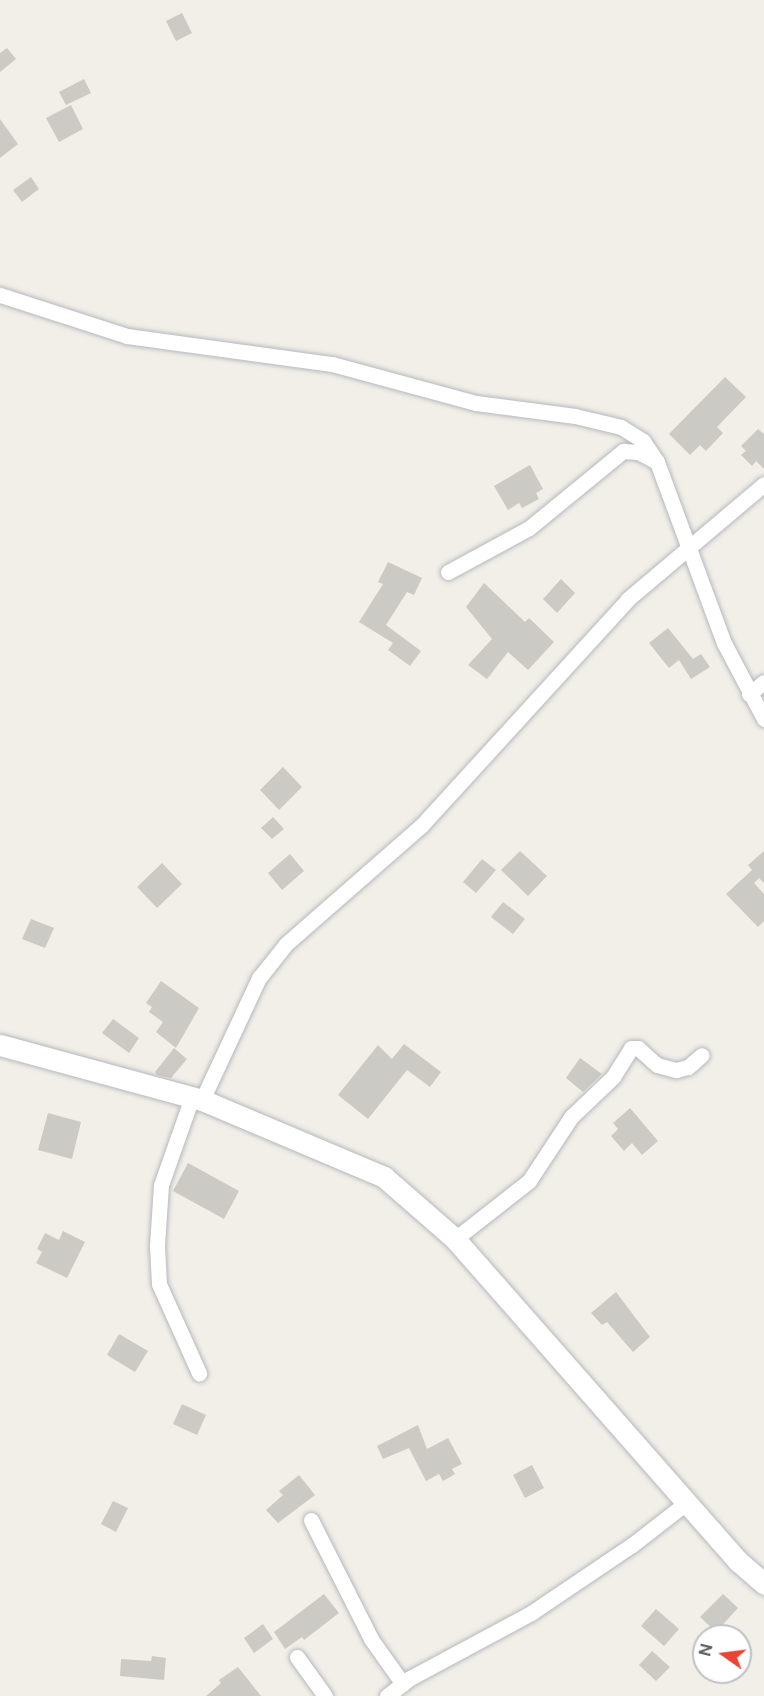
<!DOCTYPE html>
<style>
body{margin:0}
#map{position:relative;width:764px;height:1696px;overflow:hidden;background:#f1efe8;font-family:"Public Sans",sans-serif}
div>[style]{position:absolute}
.building>*{inset:0;background:#cccac5}
.roads{filter:drop-shadow(0 0 2px #b5b8bc) drop-shadow(0 0 2px #b5b8bc)}
.street>*{height:15px;margin:-7.5px;padding:0 7.5px;transform-origin:7.5px;border-radius:7.5px;background:#fff}
.secondary>*{height:21px;margin:-10.5px;padding:0 10.5px;transform-origin:10.5px;border-radius:10.5px;background:#fff}
span{translate:-50% -50%;white-space:nowrap;text-align:center;line-height:1.15;-webkit-text-stroke:4.5px #fff;paint-order:stroke}
.north{position:absolute;left:692px;top:1624px;width:60px;height:60px;box-sizing:border-box;background:#fff;border:2px solid #bfc1c3;border-radius:50%;rotate:284deg;font-size:16px;font-weight:700;line-height:24px;text-align:center;color:#5f6368}
.north::after{content:'';display:block;margin:auto;width:21px;height:27px;background:#ea4335;clip-path:polygon(50% 0,100% 100%,50% 72%,0 100%)}
</style>
<div id="map">
<div class="building">
<div style="clip-path:polygon(182px 13px,192px 33px,176px 41px,166px 21px)"></div>
<div style="clip-path:polygon(7px 48px,16px 59px,0 72px,0 53px)"></div>
<div style="clip-path:polygon(84px 79px,91px 93px,66px 105px,59px 92px)"></div>
<div style="clip-path:polygon(71px 105px,83px 129px,59px 142px,46px 118px)"></div>
<div style="clip-path:polygon(0 119px,18px 144px,0 158px)"></div>
<div style="clip-path:polygon(31px 177px,39px 189px,22px 202px,13px 190px)"></div>
<div style="clip-path:polygon(725px 377px,746px 397px,717px 427px,723px 433px,706px 451px,700px 445px,690px 455px,669px 434px)"></div>
<div style="clip-path:polygon(758px 429px,764px 434px,764px 469px,756px 461px,752px 466px,741px 455px,746px 451px,741px 446px)"></div>
<div style="clip-path:polygon(530px 465px,543px 489px,536px 493px,539px 499px,522px 508px,519px 503px,508px 510px,494px 486px)"></div>
<div style="clip-path:polygon(388px 562px,422px 578px,414px 595px,407px 592px,386px 625px,421px 651px,410px 666px,388px 650px,393px 643px,359px 622px,383px 584px,378px 582px)"></div>
<div style="clip-path:polygon(561px 579px,575px 593px,557px 613px,543px 599px)"></div>
<div style="clip-path:polygon(484px 583px,525px 622px,529px 618px,554px 642px,528px 670px,508px 652px,487px 679px,468px 665px,492px 639px,466px 607px)"></div>
<div style="clip-path:polygon(668px 628px,693px 659px,701px 654px,710px 667px,691px 679px,679px 660px,669px 668px,649px 643px)"></div>
<div style="clip-path:polygon(283px 767px,302px 787px,279px 810px,260px 790px)"></div>
<div style="clip-path:polygon(273px 817px,284px 829px,272px 839px,261px 828px)"></div>
<div style="clip-path:polygon(520px 851px,547px 876px,528px 896px,501px 870px)"></div>
<div style="clip-path:polygon(764px 851px,764px 883px,759px 878px,754px 883px,764px 894px,764px 921px,758px 927px,726px 894px,752px 870px,748px 865px)"></div>
<div style="clip-path:polygon(290px 854px,304px 871px,282px 890px,268px 873px)"></div>
<div style="clip-path:polygon(482px 859px,496px 870px,476px 893px,463px 882px)"></div>
<div style="clip-path:polygon(162px 863px,182px 884px,157px 908px,137px 887px)"></div>
<div style="clip-path:polygon(503px 902px,525px 919px,513px 934px,491px 917px)"></div>
<div style="clip-path:polygon(31px 919px,54px 928px,45px 948px,22px 939px)"></div>
<div style="clip-path:polygon(161px 981px,199px 1008px,176px 1048px,156px 1032px,163px 1022px,149px 1012px,152px 1007px,146px 1003px)"></div>
<div style="clip-path:polygon(113px 1019px,139px 1038px,129px 1053px,102px 1033px)"></div>
<div style="clip-path:polygon(404px 1044px,441px 1072px,430px 1087px,407px 1070px,368px 1119px,338px 1095px,378px 1045px,392px 1059px)"></div>
<div style="clip-path:polygon(174px 1048px,187px 1059px,171px 1078px,157px 1075px,155px 1072px)"></div>
<div style="clip-path:polygon(580px 1058px,602px 1074px,583px 1092px,566px 1078px)"></div>
<div style="clip-path:polygon(630px 1108px,658px 1141px,642px 1155px,632px 1143px,624px 1151px,611px 1136px,618px 1129px,613px 1123px)"></div>
<div style="clip-path:polygon(48px 1113px,81px 1122px,72px 1159px,38px 1150px)"></div>
<div style="clip-path:polygon(188px 1163px,239px 1191px,224px 1219px,173px 1191px)"></div>
<div style="clip-path:polygon(63px 1231px,85px 1242px,67px 1278px,36px 1263px,42px 1252px,37px 1249px,45px 1233px,59px 1240px)"></div>
<div style="clip-path:polygon(616px 1292px,650px 1337px,633px 1352px,607px 1322px,602px 1325px,591px 1313px)"></div>
<div style="clip-path:polygon(119px 1334px,148px 1351px,135px 1372px,107px 1355px)"></div>
<div style="clip-path:polygon(182px 1404px,206px 1415px,197px 1435px,173px 1424px)"></div>
<div style="clip-path:polygon(418px 1425px,427px 1449px,448px 1438px,462px 1464px,452px 1469px,455px 1474px,443px 1481px,439px 1474px,426px 1481px,409px 1448px,383px 1459px,377px 1446px)"></div>
<div style="clip-path:polygon(532px 1465px,544px 1488px,525px 1498px,513px 1475px)"></div>
<div style="clip-path:polygon(299px 1475px,315px 1495px,278px 1523px,266px 1510px,283px 1495px,279px 1491px)"></div>
<div style="clip-path:polygon(113px 1501px,128px 1508px,116px 1532px,101px 1524px)"></div>
<div style="clip-path:polygon(324px 1594px,339px 1613px,304px 1640px,302px 1637px,285px 1649px,274px 1632px)"></div>
<div style="clip-path:polygon(723px 1594px,738px 1608px,716px 1632px,700px 1617px)"></div>
<div style="clip-path:polygon(656px 1609px,679px 1629px,664px 1646px,641px 1626px)"></div>
<div style="clip-path:polygon(263px 1624px,273px 1639px,254px 1653px,244px 1638px)"></div>
<div style="clip-path:polygon(652px 1651px,670px 1667px,656px 1681px,639px 1665px)"></div>
<div style="clip-path:polygon(152px 1656px,166px 1658px,164px 1680px,120px 1676px,121px 1659px,151px 1661px)"></div>
<div style="clip-path:polygon(238px 1667px,261px 1696px,206px 1696px,221px 1683px,219px 1680px)"></div>
</div>
<div class="roads">
<div class="street">
<div style="left:0;top:295px;width:133px;rotate:17.9deg"></div>
<div style="left:127px;top:336px;width:207px;rotate:7.8deg"></div>
<div style="left:332px;top:364px;width:149px;rotate:15.2deg"></div>
<div style="left:476px;top:403px;width:100px;rotate:7.5deg"></div>
<div style="left:575px;top:416px;width:47px;rotate:13.4deg"></div>
<div style="left:621px;top:427px;width:26px;rotate:32deg"></div>
<div style="left:643px;top:441px;width:25px;rotate:56deg"></div>
<div style="left:657px;top:462px;width:193px;rotate:69.7deg"></div>
<div style="left:724px;top:643px;width:86px;rotate:62.2deg"></div>
<div style="left:448px;top:572px;width:92px;rotate:-28.5deg"></div>
<div style="left:529px;top:528px;width:122px;rotate:-39.3deg"></div>
<div style="left:623px;top:451px;width:15px;rotate:4deg"></div>
<div style="left:638px;top:452px;width:19px;rotate:28deg"></div>
<div style="left:749px;top:694px;width:19px;rotate:-39deg"></div>
<div style="left:192px;top:1097px;width:93px;rotate:109.4deg"></div>
<div style="left:161px;top:1185px;width:61px;rotate:93.8deg"></div>
<div style="left:157px;top:1246px;width:38px;rotate:87deg"></div>
<div style="left:159px;top:1284px;width:98px;rotate:65.8deg"></div>
<div style="left:202px;top:1100px;width:135px;rotate:-65deg"></div>
<div style="left:259px;top:978px;width:43px;rotate:-51.5deg"></div>
<div style="left:286px;top:944px;width:179px;rotate:-41.2deg"></div>
<div style="left:421px;top:826px;width:307px;rotate:-47.6deg"></div>
<div style="left:628px;top:599px;width:178px;rotate:-40.2deg"></div>
<div style="left:455px;top:1239px;width:94px;rotate:-38.1deg"></div>
<div style="left:529px;top:1181px;width:77px;rotate:-56.7deg"></div>
<div style="left:571px;top:1117px;width:58px;rotate:-43.6deg"></div>
<div style="left:613px;top:1077px;width:34px;rotate:-58deg"></div>
<div style="left:631px;top:1048px;width:7px"></div>
<div style="left:638px;top:1048px;width:25px;rotate:42deg"></div>
<div style="left:657px;top:1065px;width:20px;rotate:15deg"></div>
<div style="left:676px;top:1070px;width:12px;rotate:-14deg"></div>
<div style="left:688px;top:1067px;width:18px;rotate:-41deg"></div>
<div style="left:311px;top:1520px;width:133px;rotate:63.2deg"></div>
<div style="left:371px;top:1639px;width:55px;rotate:54.6deg"></div>
<div style="left:297px;top:1657px;width:48px;rotate:54.3deg"></div>
<div style="left:387px;top:1696px;width:29px;rotate:-38deg"></div>
<div style="left:410px;top:1678px;width:137px;rotate:-28.2deg"></div>
<div style="left:531px;top:1613px;width:122px;rotate:-34deg"></div>
<div style="left:632px;top:1545px;width:68px;rotate:-37.9deg"></div>
</div>
<div class="secondary">
<div style="left:0;top:1045px;width:209px;rotate:15.2deg"></div>
<div style="left:202px;top:1100px;width:198px;rotate:22.9deg"></div>
<div style="left:384px;top:1177px;width:94px;rotate:41.1deg"></div>
<div style="left:455px;top:1239px;width:429px;rotate:48.7deg"></div>
<div style="left:738px;top:1561px;width:35px;rotate:41deg"></div>
</div>
</div>
<div class="north">N</div>
</div>
